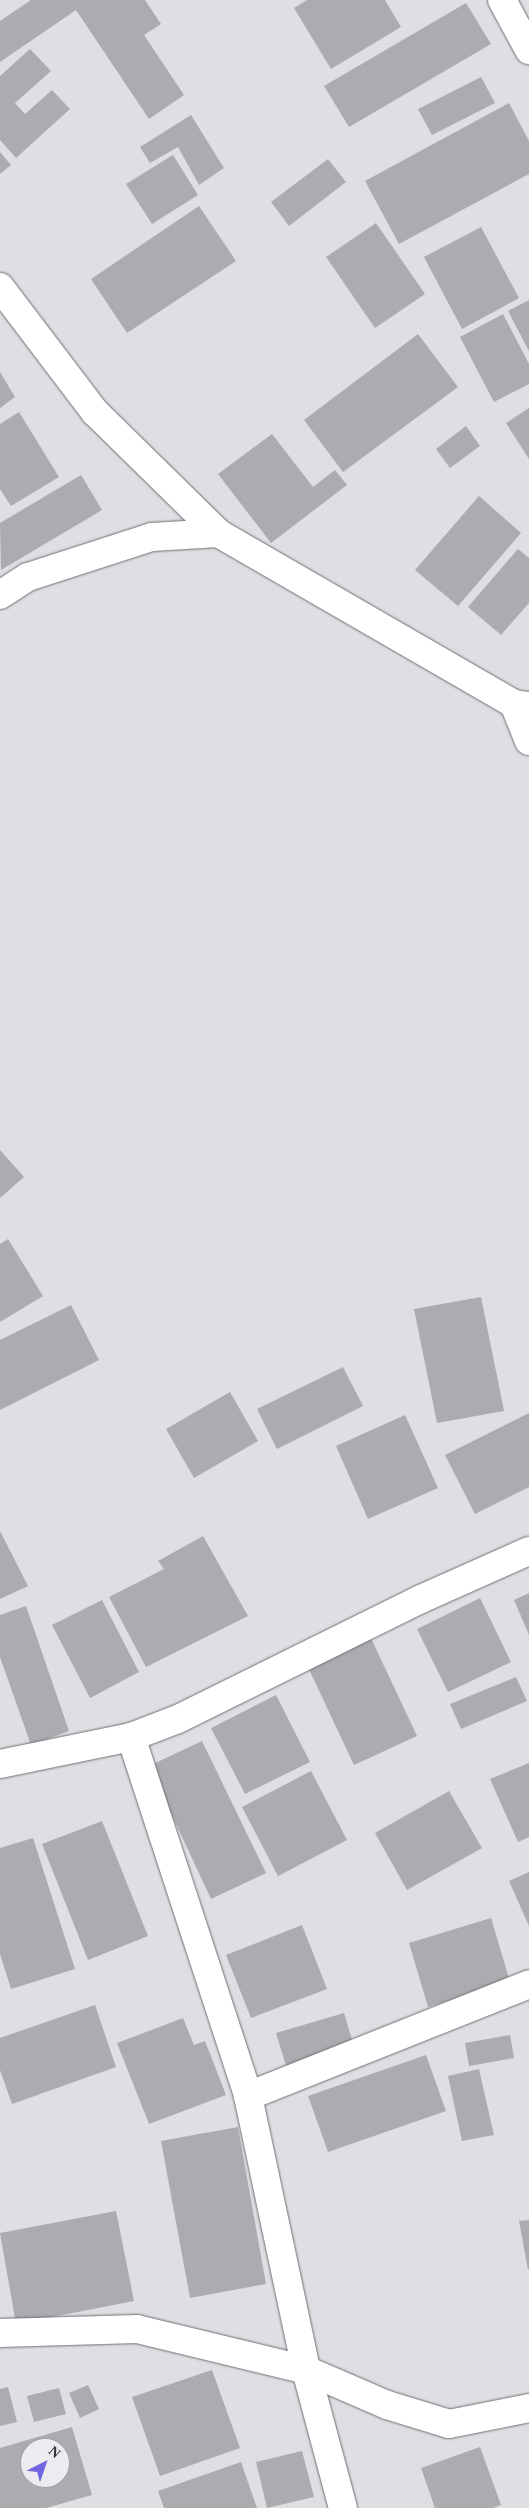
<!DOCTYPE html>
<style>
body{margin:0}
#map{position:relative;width:529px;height:2508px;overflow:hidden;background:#dedee3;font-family:"Times New Roman",serif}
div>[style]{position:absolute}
.building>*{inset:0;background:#abacb0}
.roads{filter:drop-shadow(0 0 1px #6f7074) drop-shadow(0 0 1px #6f7074)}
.minor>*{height:28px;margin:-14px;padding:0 14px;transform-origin:14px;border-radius:14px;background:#fff}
span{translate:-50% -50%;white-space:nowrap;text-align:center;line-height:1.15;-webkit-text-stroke:4.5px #ebebf0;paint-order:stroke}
.north{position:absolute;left:20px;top:2438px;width:50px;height:50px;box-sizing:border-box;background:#ebebf0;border:1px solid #a1a1a4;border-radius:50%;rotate:41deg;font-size:14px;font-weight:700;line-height:20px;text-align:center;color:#313133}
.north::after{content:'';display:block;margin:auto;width:18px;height:22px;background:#7066e0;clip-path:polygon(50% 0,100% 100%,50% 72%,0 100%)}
</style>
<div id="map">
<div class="building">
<div style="clip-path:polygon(31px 0,145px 0,161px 24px,144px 35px,184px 95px,149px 119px,76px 10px,0 62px,0 21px)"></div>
<div style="clip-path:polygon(307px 0,385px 0,401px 27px,331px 69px,294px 8px)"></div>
<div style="clip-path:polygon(466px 3px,491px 44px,349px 127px,324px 86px)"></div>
<div style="clip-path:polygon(30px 49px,51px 71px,15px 103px,25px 114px,52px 90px,70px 109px,16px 158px,0 140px,0 76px)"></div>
<div style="clip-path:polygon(481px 77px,495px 103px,432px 135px,418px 109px)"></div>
<div style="clip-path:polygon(509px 103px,529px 141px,529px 174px,399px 244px,365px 181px)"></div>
<div style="clip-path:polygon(191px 115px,224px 168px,199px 185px,178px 147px,150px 163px,140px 147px)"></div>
<div style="clip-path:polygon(0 152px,11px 165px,0 174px)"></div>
<div style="clip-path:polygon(173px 155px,198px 195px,152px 224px,126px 184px)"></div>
<div style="clip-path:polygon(328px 159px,346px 182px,289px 226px,271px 202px)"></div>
<div style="clip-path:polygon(199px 206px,236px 261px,127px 333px,91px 279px)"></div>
<div style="clip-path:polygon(376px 223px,425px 294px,375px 328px,326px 257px)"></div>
<div style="clip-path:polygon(481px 227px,519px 298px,462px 329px,424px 257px)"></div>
<div style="clip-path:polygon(529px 300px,529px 351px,508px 311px)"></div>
<div style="clip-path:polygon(503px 314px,529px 364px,529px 384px,494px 402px,460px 337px)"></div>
<div style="clip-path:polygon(418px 334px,458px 387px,343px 472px,304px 420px)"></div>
<div style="clip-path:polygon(0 372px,15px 397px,0 408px)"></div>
<div style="clip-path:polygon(529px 408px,529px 459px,506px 423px)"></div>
<div style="clip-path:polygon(19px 412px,59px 477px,11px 506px,0 489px,0 424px)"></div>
<div style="clip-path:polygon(466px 426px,480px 446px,450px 468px,436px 449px)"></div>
<div style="clip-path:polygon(272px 434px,313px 487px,335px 470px,347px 485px,271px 543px,218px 474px)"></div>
<div style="clip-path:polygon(81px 475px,102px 510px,1px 570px,0 523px)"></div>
<div style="clip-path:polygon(479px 496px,521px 533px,458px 606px,415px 570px)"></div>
<div style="clip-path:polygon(518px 549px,529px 558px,529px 603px,501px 635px,468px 607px)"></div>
<div style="clip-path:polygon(0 1150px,24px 1177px,0 1198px)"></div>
<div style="clip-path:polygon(8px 1239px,43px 1296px,0 1322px,0 1244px)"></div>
<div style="clip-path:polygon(481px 1297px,504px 1411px,437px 1423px,414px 1309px)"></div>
<div style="clip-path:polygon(71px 1305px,99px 1360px,0 1410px,0 1340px)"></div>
<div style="clip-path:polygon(343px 1367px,363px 1406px,277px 1449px,257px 1409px)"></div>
<div style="clip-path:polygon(230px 1392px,258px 1441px,194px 1478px,166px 1429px)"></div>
<div style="clip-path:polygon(529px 1413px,529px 1487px,475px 1514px,445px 1455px)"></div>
<div style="clip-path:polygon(405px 1415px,438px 1488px,368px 1519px,336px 1446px)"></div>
<div style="clip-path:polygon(0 1531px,28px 1586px,0 1599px)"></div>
<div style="clip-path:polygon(203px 1536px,248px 1616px,146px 1667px,109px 1597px,164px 1569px,158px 1561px)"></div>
<div style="clip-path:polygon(529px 1593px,529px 1635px,514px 1600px)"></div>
<div style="clip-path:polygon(480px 1598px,511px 1662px,448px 1692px,417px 1629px)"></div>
<div style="clip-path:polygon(102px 1600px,139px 1672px,90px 1698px,52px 1625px)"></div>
<div style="clip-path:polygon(26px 1606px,69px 1731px,31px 1745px,0 1657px,0 1615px)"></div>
<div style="clip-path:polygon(369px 1634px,417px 1736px,354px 1765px,306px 1663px)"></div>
<div style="clip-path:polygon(516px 1677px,527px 1701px,461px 1729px,450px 1704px)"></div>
<div style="clip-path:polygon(276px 1695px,310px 1762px,245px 1794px,211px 1728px)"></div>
<div style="clip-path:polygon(202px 1741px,266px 1873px,211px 1899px,149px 1766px)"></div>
<div style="clip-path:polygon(529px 1763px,529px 1837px,518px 1842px,490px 1779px)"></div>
<div style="clip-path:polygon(311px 1771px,347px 1840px,278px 1876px,242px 1807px)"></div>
<div style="clip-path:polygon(449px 1791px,482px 1848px,407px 1890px,375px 1833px)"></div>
<div style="clip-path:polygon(102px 1821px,148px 1936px,88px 1960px,42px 1844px)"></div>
<div style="clip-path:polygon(33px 1838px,75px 1969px,11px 1989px,0 1954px,0 1848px)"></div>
<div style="clip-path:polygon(529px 1872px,529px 1926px,509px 1881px)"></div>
<div style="clip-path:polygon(491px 1918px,510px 1982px,428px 2007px,409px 1943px)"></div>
<div style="clip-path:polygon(302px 1925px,327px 1989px,251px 2018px,226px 1955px)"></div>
<div style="clip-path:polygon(95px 2005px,116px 2067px,12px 2104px,0 2070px,0 2038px)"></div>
<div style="clip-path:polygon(344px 2013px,355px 2050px,287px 2069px,276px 2033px)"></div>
<div style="clip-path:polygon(183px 2018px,194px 2045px,205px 2041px,226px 2095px,149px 2124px,117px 2043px)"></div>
<div style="clip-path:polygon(510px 2035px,514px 2058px,469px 2066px,465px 2043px)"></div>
<div style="clip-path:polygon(426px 2055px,446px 2111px,328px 2152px,308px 2096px)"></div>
<div style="clip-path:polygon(479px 2069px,494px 2135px,462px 2141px,448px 2076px)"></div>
<div style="clip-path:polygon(238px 2127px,266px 2284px,190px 2298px,161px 2141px)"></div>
<div style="clip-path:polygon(116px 2211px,134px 2301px,16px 2324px,0 2233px)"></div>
<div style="clip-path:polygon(529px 2220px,529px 2269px,528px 2270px,519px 2221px)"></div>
<div style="clip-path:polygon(212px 2370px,240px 2448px,160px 2476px,132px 2397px)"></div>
<div style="clip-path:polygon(88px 2385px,99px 2409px,80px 2418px,69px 2393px)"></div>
<div style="clip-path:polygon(8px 2387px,17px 2422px,0 2426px,0 2389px)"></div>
<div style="clip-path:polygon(59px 2388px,66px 2414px,34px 2422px,27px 2396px)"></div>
<div style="clip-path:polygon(evenodd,72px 2427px,92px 2495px,46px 2508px,0 2508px,0 2448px,72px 2427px,30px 2448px,60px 2448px,60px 2478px,30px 2478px,30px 2448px)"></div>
<div style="clip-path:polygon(480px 2447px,501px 2505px,493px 2508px,435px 2508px,421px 2468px)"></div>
<div style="clip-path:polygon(302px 2451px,314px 2497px,267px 2508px,256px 2462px)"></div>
<div style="clip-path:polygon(241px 2462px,257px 2508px,164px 2508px,158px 2491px)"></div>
</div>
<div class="roads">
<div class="minor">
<div style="left:502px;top:0;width:57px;rotate:61.6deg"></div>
<div style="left:0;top:287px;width:157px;rotate:52.8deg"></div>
<div style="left:95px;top:412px;width:173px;rotate:44.5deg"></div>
<div style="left:218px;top:533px;width:342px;rotate:30deg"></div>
<div style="left:514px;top:704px;width:15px;rotate:8deg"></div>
<div style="left:0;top:595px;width:33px;rotate:-33deg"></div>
<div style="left:28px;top:577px;width:130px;rotate:-17.9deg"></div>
<div style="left:152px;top:537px;width:66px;rotate:-3.5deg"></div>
<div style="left:514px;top:704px;width:40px;rotate:68deg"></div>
<div style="left:131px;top:1737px;width:378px;rotate:71.9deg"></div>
<div style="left:248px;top:2096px;width:280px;rotate:78deg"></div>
<div style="left:306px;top:2370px;width:143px;rotate:75deg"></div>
<div style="left:0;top:1764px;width:134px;rotate:-11.6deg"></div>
<div style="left:131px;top:1737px;width:50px;rotate:-21deg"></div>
<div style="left:178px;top:1719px;width:271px;rotate:-26.3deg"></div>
<div style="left:421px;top:1599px;width:118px;rotate:-24deg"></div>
<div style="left:248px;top:2096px;width:302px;rotate:-21.7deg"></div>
<div style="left:0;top:2333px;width:137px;rotate:-1.7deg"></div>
<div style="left:137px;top:2329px;width:174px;rotate:13.6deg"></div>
<div style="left:306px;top:2370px;width:88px;rotate:23.4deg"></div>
<div style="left:387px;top:2405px;width:65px;rotate:17deg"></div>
<div style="left:449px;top:2424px;width:82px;rotate:-11.3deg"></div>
</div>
</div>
<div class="north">N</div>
</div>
